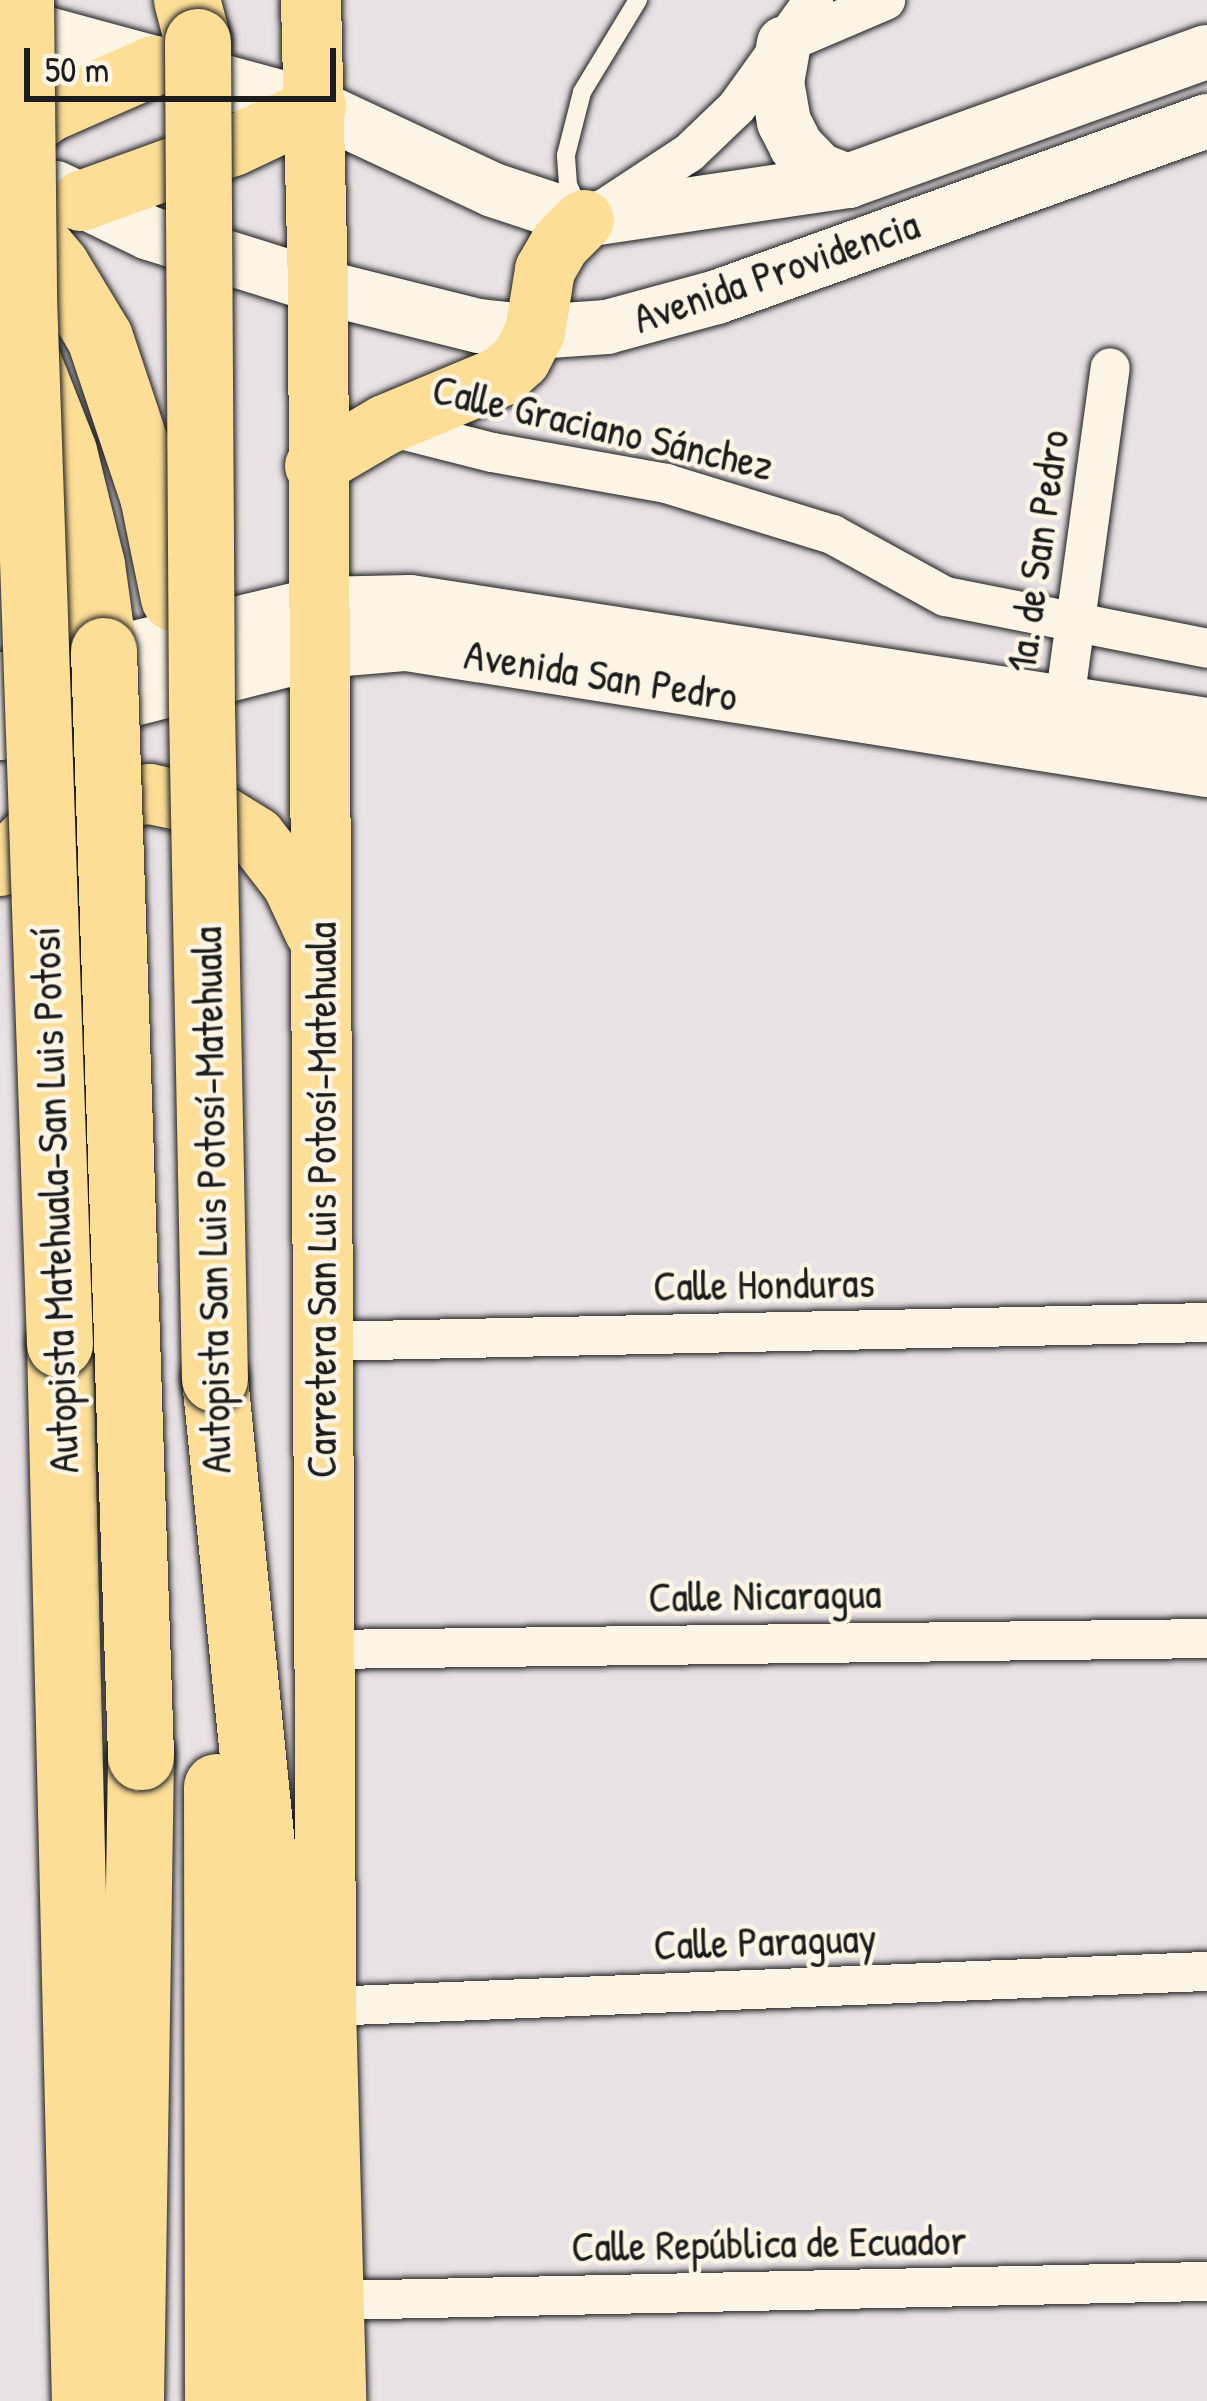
<!DOCTYPE html>
<meta charset="utf-8">
<style>
body{margin:0}
#map{position:relative;width:1207px;height:2401px;overflow:hidden;background:#e9e2e5;font-family:"Patrick Hand",sans-serif}
div>[style]{position:absolute}
.roads{filter:drop-shadow(0 0 3px #1c1c1c) drop-shadow(0 0 3px #1c1c1c)}
.lane>*{height:18px;margin:-9px;padding:0 9px;transform-origin:9px;border-radius:9px;background:#fcf5e5}
.street>*{height:39px;margin:-19.5px;padding:0 19.5px;transform-origin:19.5px;border-radius:19.5px;background:#fcf5e5}
.secondary>*{height:54px;margin:-27px;padding:0 27px;transform-origin:27px;border-radius:27px;background:#fcf5e5}
.primary>*{height:60px;margin:-30px;padding:0 30px;transform-origin:30px;border-radius:30px;background:#fcde96}
.highway>*{height:66px;margin:-33px;padding:0 33px;transform-origin:33px;border-radius:33px;background:#fcde96}
.bridges{filter:drop-shadow(0 0 3px #1c1c1c) drop-shadow(0 0 3px #1c1c1c)}
.highway-bridge>*{height:66px;margin:-33px;padding:0 33px;transform-origin:33px;border-radius:33px;background:#fcde96}
span{translate:-50% -50%;white-space:nowrap;text-align:center;line-height:1.15;-webkit-text-stroke:9px #fcf5e5;paint-order:stroke}
.street-label{font-size:42px;color:#1c1c1c}
.scale{position:absolute;left:24px;top:48px;width:312px;height:54px;box-sizing:border-box;border:6px solid #1c1c1c;border-top:0;padding-left:15px;font-size:36px;line-height:42px;white-space:nowrap;color:#1c1c1c;-webkit-text-stroke:9px #fcf5e5;paint-order:stroke}
</style>
<div id="map">
<div class="roads">
<div class="lane">
<div style="left:577px;top:205px;width:22px;rotate:-114deg"></div>
<div style="left:568px;top:185px;width:30px;rotate:-94deg"></div>
<div style="left:566px;top:155px;width:65px;rotate:-75.7deg"></div>
<div style="left:582px;top:92px;width:108px;rotate:-58.7deg"></div>
</div>
<div class="street">
<div style="left:784px;top:43px;width:110px;rotate:-23.1deg"></div>
<div style="left:598px;top:212px;width:109px;rotate:-33.4deg"></div>
<div style="left:689px;top:152px;width:65px;rotate:-43.8deg"></div>
<div style="left:736px;top:107px;width:132px;rotate:-54.3deg"></div>
<div style="left:385px;top:425px;width:110px;rotate:14.2deg"></div>
<div style="left:492px;top:452px;width:177px;rotate:10.1deg"></div>
<div style="left:666px;top:483px;width:174px;rotate:17.1deg"></div>
<div style="left:832px;top:534px;width:129px;rotate:28.8deg"></div>
<div style="left:945px;top:596px;width:267px;rotate:11.2deg"></div>
<div style="left:1060px;top:730px;width:366px;rotate:-82.2deg"></div>
<div style="left:323px;top:1341px;width:884px;rotate:-1.23deg"></div>
<div style="left:324px;top:1649px;width:883px;rotate:-0.71deg"></div>
<div style="left:326px;top:2006px;width:882px;rotate:-2.28deg"></div>
<div style="left:333px;top:2300px;width:874px;rotate:-1.25deg"></div>
</div>
<div class="secondary">
<div style="left:0;top:21px;width:327px;rotate:15.2deg"></div>
<div style="left:316px;top:107px;width:195px;rotate:25.1deg"></div>
<div style="left:493px;top:190px;width:96px;rotate:18.2deg"></div>
<div style="left:584px;top:220px;width:267px;rotate:-8.4deg"></div>
<div style="left:848px;top:181px;width:381px;rotate:-19.8deg"></div>
<div style="left:784px;top:43px;width:40px;rotate:100deg"></div>
<div style="left:777px;top:82px;width:41px;rotate:80.1deg"></div>
<div style="left:784px;top:122px;width:27px;rotate:63deg"></div>
<div style="left:796px;top:146px;width:33px;rotate:46deg"></div>
<div style="left:819px;top:170px;width:31px;rotate:21deg"></div>
<div style="left:56px;top:188px;width:103px;rotate:25.8deg"></div>
<div style="left:149px;top:233px;width:177px;rotate:17.4deg"></div>
<div style="left:318px;top:286px;width:166px;rotate:14deg"></div>
<div style="left:479px;top:326px;width:56px;rotate:6.1deg"></div>
<div style="left:535px;top:332px;width:72px;rotate:-4deg"></div>
<div style="left:607px;top:327px;width:114px;rotate:-15.3deg"></div>
<div style="left:717px;top:297px;width:521px;rotate:-19.76deg"></div>
<div style="left:0;top:680px;width:328px;rotate:-13.4deg"></div>
<div style="left:319px;top:604px;width:91px;rotate:-1.3deg"></div>
<div style="left:410px;top:602px;width:806px;rotate:8.77deg"></div>
<div style="left:0;top:733px;width:331px;rotate:-14.3deg"></div>
<div style="left:321px;top:651px;width:86px;rotate:-4.7deg"></div>
<div style="left:407px;top:644px;width:810px;rotate:8.95deg"></div>
</div>
<div class="primary">
<div style="left:311px;top:0;width:286px;rotate:88.6deg"></div>
<div style="left:318px;top:286px;width:1720px;rotate:89.73deg"></div>
<div style="left:326px;top:2006px;width:395px;rotate:88.5deg"></div>
<div style="left:0;top:148px;width:61px;rotate:-36.3deg"></div>
<div style="left:49px;top:112px;width:115px;rotate:-23.7deg"></div>
<div style="left:81px;top:201px;width:162px;rotate:-19.9deg"></div>
<div style="left:233px;top:146px;width:92px;rotate:-25.2deg"></div>
<div style="left:315px;top:466px;width:81px;rotate:-30.4deg"></div>
<div style="left:385px;top:425px;width:127px;rotate:-22.7deg"></div>
<div style="left:502px;top:376px;width:25px;rotate:-42deg"></div>
<div style="left:521px;top:359px;width:30px;rotate:-63deg"></div>
<div style="left:535px;top:332px;width:63px;rotate:-80.8deg"></div>
<div style="left:545px;top:270px;width:30px;rotate:-60deg"></div>
<div style="left:560px;top:244px;width:34px;rotate:-45deg"></div>
<div style="left:0;top:866px;width:57px;rotate:-45deg"></div>
<div style="left:40px;top:826px;width:58px;rotate:-25.7deg"></div>
<div style="left:92px;top:801px;width:58px;rotate:-6.9deg"></div>
<div style="left:150px;top:794px;width:57px;rotate:12.1deg"></div>
<div style="left:206px;top:806px;width:59px;rotate:31.8deg"></div>
<div style="left:256px;top:837px;width:58px;rotate:52deg"></div>
<div style="left:292px;top:883px;width:54px;rotate:64.9deg"></div>
</div>
<div class="highway">
<div style="left:187px;top:0;width:43px;rotate:75.3deg"></div>
<div style="left:0;top:199px;width:89px;rotate:50deg"></div>
<div style="left:57px;top:267px;width:83px;rotate:58.8deg"></div>
<div style="left:100px;top:338px;width:167px;rotate:71.5deg"></div>
<div style="left:153px;top:496px;width:104px;rotate:78.4deg"></div>
<div style="left:29px;top:363px;width:96px;rotate:68.5deg"></div>
<div style="left:64px;top:452px;width:116px;rotate:76.1deg"></div>
<div style="left:92px;top:565px;width:87px;rotate:82.1deg"></div>
<div style="left:60px;top:1344px;width:1057px;rotate:88.65deg"></div>
<div style="left:215px;top:1379px;width:579px;rotate:84.25deg"></div>
<div style="left:273px;top:1955px;width:446px;rotate:89.2deg"></div>
<div style="left:217px;top:1787px;width:614px;rotate:89.91deg"></div>
<div style="left:131px;top:2401px;width:644px;rotate:-89.11deg"></div>
</div>
</div>
<div class="bridges">
<div class="highway-bridge">
<div style="left:21px;top:0;width:298px;rotate:89.4deg"></div>
<div style="left:24px;top:298px;width:1047px;rotate:88.03deg"></div>
<div style="left:198px;top:42px;width:668px;rotate:89.66deg"></div>
<div style="left:202px;top:710px;width:669px;rotate:88.89deg"></div>
<div style="left:104px;top:651px;width:1107px;rotate:88.08deg"></div>
</div>
</div>
<div class="street-label">
<span style="left:776px;top:271px;rotate:-19deg">Avenida Providencia</span>
<span style="left:603px;top:427px;rotate:13deg">Calle Graciano Sánchez</span>
<span style="left:1037px;top:551px;rotate:-82deg">1a. de San Pedro</span>
<span style="left:601px;top:675px;rotate:9deg">Avenida San Pedro</span>
<span style="left:54px;top:1200px;rotate:-92deg">Autopista Matehuala-San Luis Potosí</span>
<span style="left:211px;top:1200px;rotate:-91deg">Autopista San Luis Potosí-Matehuala</span>
<span style="left:321px;top:1200px;rotate:-90deg">Carretera San Luis Potosí-Matehuala</span>
<span style="left:764px;top:1284px;rotate:-1deg">Calle Honduras</span>
<span style="left:765px;top:1595px;rotate:-1deg">Calle Nicaragua</span>
<span style="left:765px;top:1941px;rotate:-2deg">Calle Paraguay</span>
<span style="left:769px;top:2243px;rotate:-1deg">Calle República de Ecuador</span>
</div>
<div class="scale">50 m</div>
</div>
